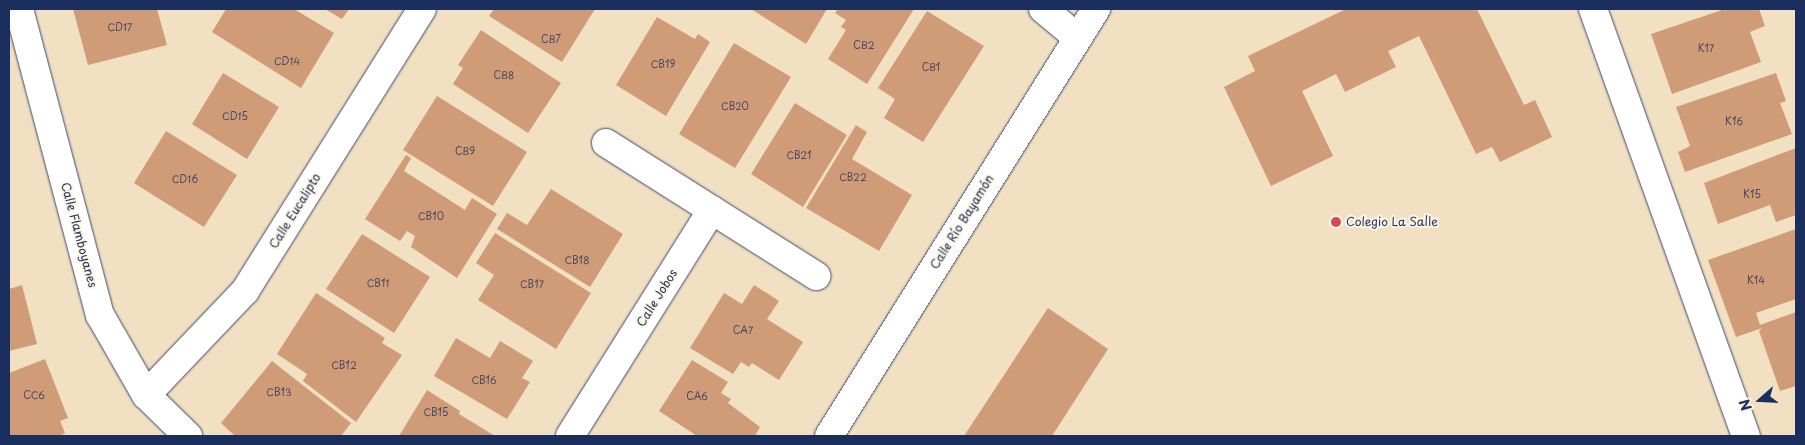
<!DOCTYPE html>
<meta charset="utf-8">
<style>
body{margin:0}
#map{position:relative;width:1805px;height:445px;overflow:hidden;background:#f2e0c2;font-family:"Playpen Sans",sans-serif}
div>[style]{position:absolute}
.building>*{inset:0;background:#d09b77}
.roads{filter:drop-shadow(0 0 1px #3b4a6d) drop-shadow(0 0 1px #3b4a6d)}
.street>*{height:28px;margin:-14px;padding:0 14px;transform-origin:14px;border-radius:14px;background:#fff}
.dots>*{width:14px;height:14px;translate:-50% -50%;box-sizing:border-box;border:2px solid #fcf5e5;border-radius:50%}
span{translate:-50% -50%;white-space:nowrap;text-align:center;line-height:1.15;-webkit-text-stroke:4px #fcf5e5;paint-order:stroke}
.number-label{font-size:10px;color:#484a64}
.number-label span{-webkit-text-stroke-width:0}
.street-label{font-size:12px;color:#1b2f5e}
.poi-label{font-size:12px;color:#1b2f5e}
.left{translate:0 -50%;text-align:left}
.frame{position:absolute;inset:0;border:10px solid #1b2f5e;pointer-events:none}
.north{position:absolute;left:1735px;top:375px;width:50px;height:50px;-webkit-text-stroke:4px #fcf5e5;paint-order:stroke;rotate:251deg;font-size:14px;font-weight:700;line-height:20px;text-align:center;color:#1b2f5e}
.north::after{content:'';display:block;margin:auto;width:18px;height:22px;background:#1b2f5e;clip-path:polygon(50% 0,100% 100%,50% 72%,0 100%)}
</style>
<div id="map">
<div class="building">
<div style="clip-path:polygon(73px 9px,157px 9px,167px 45px,88px 65px)"></div>
<div style="clip-path:polygon(226px 9px,294px 9px,334px 33px,301px 88px,212px 32px)"></div>
<div style="clip-path:polygon(325px 9px,349px 9px,342px 19px)"></div>
<div style="clip-path:polygon(494px 9px,595px 9px,562px 62px,489px 16px)"></div>
<div style="clip-path:polygon(751px 9px,827px 9px,806px 44px)"></div>
<div style="clip-path:polygon(838px 9px,914px 9px,867px 84px,828px 59px,846px 30px,841px 27px,846px 20px,835px 13px)"></div>
<div style="clip-path:polygon(1346px 9px,1477px 9px,1524px 105px,1535px 100px,1552px 137px,1500px 162px,1492px 147px,1476px 154px,1419px 36px,1388px 51px,1396px 67px,1345px 92px,1336px 74px,1302px 91px,1333px 156px,1271px 186px,1224px 87px,1255px 71px,1248px 56px)"></div>
<div style="clip-path:polygon(1725px 9px,1759px 9px,1765px 26px,1750px 32px,1761px 62px,1672px 94px,1651px 34px)"></div>
<div style="clip-path:polygon(927px 11px,984px 46px,923px 142px,884px 118px,895px 99px,878px 88px)"></div>
<div style="clip-path:polygon(657px 17px,695px 39px,698px 34px,710px 42px,666px 116px,616px 85px)"></div>
<div style="clip-path:polygon(481px 30px,561px 83px,528px 133px,453px 84px,463px 68px,458px 65px)"></div>
<div style="clip-path:polygon(734px 43px,791px 77px,735px 168px,679px 134px)"></div>
<div style="clip-path:polygon(223px 73px,279px 107px,247px 159px,192px 124px)"></div>
<div style="clip-path:polygon(1776px 73px,1786px 101px,1780px 103px,1792px 134px,1685px 172px,1678px 152px,1690px 146px,1676px 107px)"></div>
<div style="clip-path:polygon(437px 96px,527px 152px,493px 206px,403px 150px)"></div>
<div style="clip-path:polygon(795px 103px,847px 135px,803px 207px,751px 174px)"></div>
<div style="clip-path:polygon(856px 125px,867px 132px,852px 159px,912px 195px,879px 251px,806px 208px)"></div>
<div style="clip-path:polygon(166px 131px,237px 175px,204px 227px,134px 183px)"></div>
<div style="clip-path:polygon(1796px 148px,1796px 215px,1776px 222px,1770px 205px,1718px 224px,1704px 183px)"></div>
<div style="clip-path:polygon(406px 155px,411px 158px,404px 171px,465px 210px,472px 198px,497px 214px,457px 278px,411px 247px,415px 236px,407px 231px,400px 241px,365px 219px)"></div>
<div style="clip-path:polygon(551px 189px,623px 234px,590px 287px,497px 229px,507px 213px,527px 225px)"></div>
<div style="clip-path:polygon(1796px 229px,1796px 299px,1756px 313px,1760px 325px,1796px 312px,1796px 386px,1780px 391px,1759px 331px,1762px 328px,1736px 337px,1708px 260px)"></div>
<div style="clip-path:polygon(495px 233px,591px 293px,556px 349px,478px 300px,494px 275px,476px 263px)"></div>
<div style="clip-path:polygon(362px 234px,430px 277px,394px 333px,326px 289px)"></div>
<div style="clip-path:polygon(22px 285px,37px 344px,9px 351px,9px 289px)"></div>
<div style="clip-path:polygon(754px 285px,779px 301px,767px 319px,803px 342px,779px 380px,752px 363px,749px 367px,741px 362px,733px 374px,690px 348px,724px 293px,742px 304px)"></div>
<div style="clip-path:polygon(316px 293px,385px 338px,382px 343px,402px 355px,356px 422px,303px 381px,307px 374px,277px 354px)"></div>
<div style="clip-path:polygon(1048px 308px,1108px 349px,1052px 436px,964px 436px)"></div>
<div style="clip-path:polygon(456px 338px,490px 358px,500px 341px,533px 361px,522px 378px,530px 382px,507px 419px,434px 376px)"></div>
<div style="clip-path:polygon(45px 359px,68px 418px,60px 421px,65px 433px,60px 436px,9px 436px,9px 373px)"></div>
<div style="clip-path:polygon(692px 360px,728px 382px,721px 393px,731px 399px,728px 403px,760px 427px,755px 436px,697px 436px,659px 411px)"></div>
<div style="clip-path:polygon(272px 361px,351px 423px,341px 436px,235px 436px,221px 423px)"></div>
<div style="clip-path:polygon(427px 390px,460px 411px,459px 414px,495px 436px,399px 436px)"></div>
</div>
<div class="roads">
<div class="street">
<div style="left:19px;top:9px;width:317px;rotate:75.2deg"></div>
<div style="left:100px;top:315px;width:92px;rotate:60.1deg"></div>
<div style="left:146px;top:395px;width:59px;rotate:44.3deg"></div>
<div style="left:1043px;top:9px;width:45px;rotate:39.6deg"></div>
<div style="left:1593px;top:9px;width:454px;rotate:70.3deg"></div>
<div style="left:606px;top:143px;width:249px;rotate:32.3deg"></div>
<div style="left:146px;top:395px;width:144px;rotate:-46.4deg"></div>
<div style="left:245px;top:291px;width:333px;rotate:-57.9deg"></div>
<div style="left:570px;top:436px;width:267px;rotate:-57.9deg"></div>
<div style="left:829px;top:436px;width:504px;rotate:-57.98deg"></div>
</div>
</div>
<div class="dots">
<div style="left:1336px;top:222px;background:#d1495b"></div>
</div>
<div class="number-label">
<span style="left:120px;top:27px">CD17</span>
<span style="left:551px;top:39px">CB7</span>
<span style="left:864px;top:45px">CB2</span>
<span style="left:1706px;top:48px">K17</span>
<span style="left:287px;top:61px">CD14</span>
<span style="left:663px;top:64px">CB19</span>
<span style="left:931px;top:67px">CB1</span>
<span style="left:504px;top:75px">CB8</span>
<span style="left:735px;top:106px">CB20</span>
<span style="left:235px;top:116px">CD15</span>
<span style="left:1734px;top:121px">K16</span>
<span style="left:465px;top:151px">CB9</span>
<span style="left:799px;top:155px">CB21</span>
<span style="left:853px;top:177px">CB22</span>
<span style="left:185px;top:179px">CD16</span>
<span style="left:1752px;top:194px">K15</span>
<span style="left:431px;top:216px">CB10</span>
<span style="left:577px;top:260px">CB18</span>
<span style="left:1756px;top:280px">K14</span>
<span style="left:378px;top:283px">CB11</span>
<span style="left:532px;top:284px">CB17</span>
<span style="left:743px;top:330px">CA7</span>
<span style="left:344px;top:365px">CB12</span>
<span style="left:484px;top:380px">CB16</span>
<span style="left:279px;top:392px">CB13</span>
<span style="left:34px;top:395px">CC6</span>
<span style="left:697px;top:396px">CA6</span>
<span style="left:436px;top:412px">CB15</span>
</div>
<div class="street-label">
<span style="left:295px;top:211px;rotate:-58deg">Calle Eucalipto</span>
<span style="left:962px;top:222px;rotate:-58deg">Calle Río Bayamón</span>
<span style="left:79px;top:235px;rotate:75deg">Calle Flamboyanes</span>
<span style="left:657px;top:298px;rotate:-58deg">Calle Jobos</span>
</div>
<div class="poi-label">
<span class="left" style="left:1346px;top:222px">Colegio La Salle</span>
</div>
<div class="frame"></div>
<div class="north">N</div>
</div>
